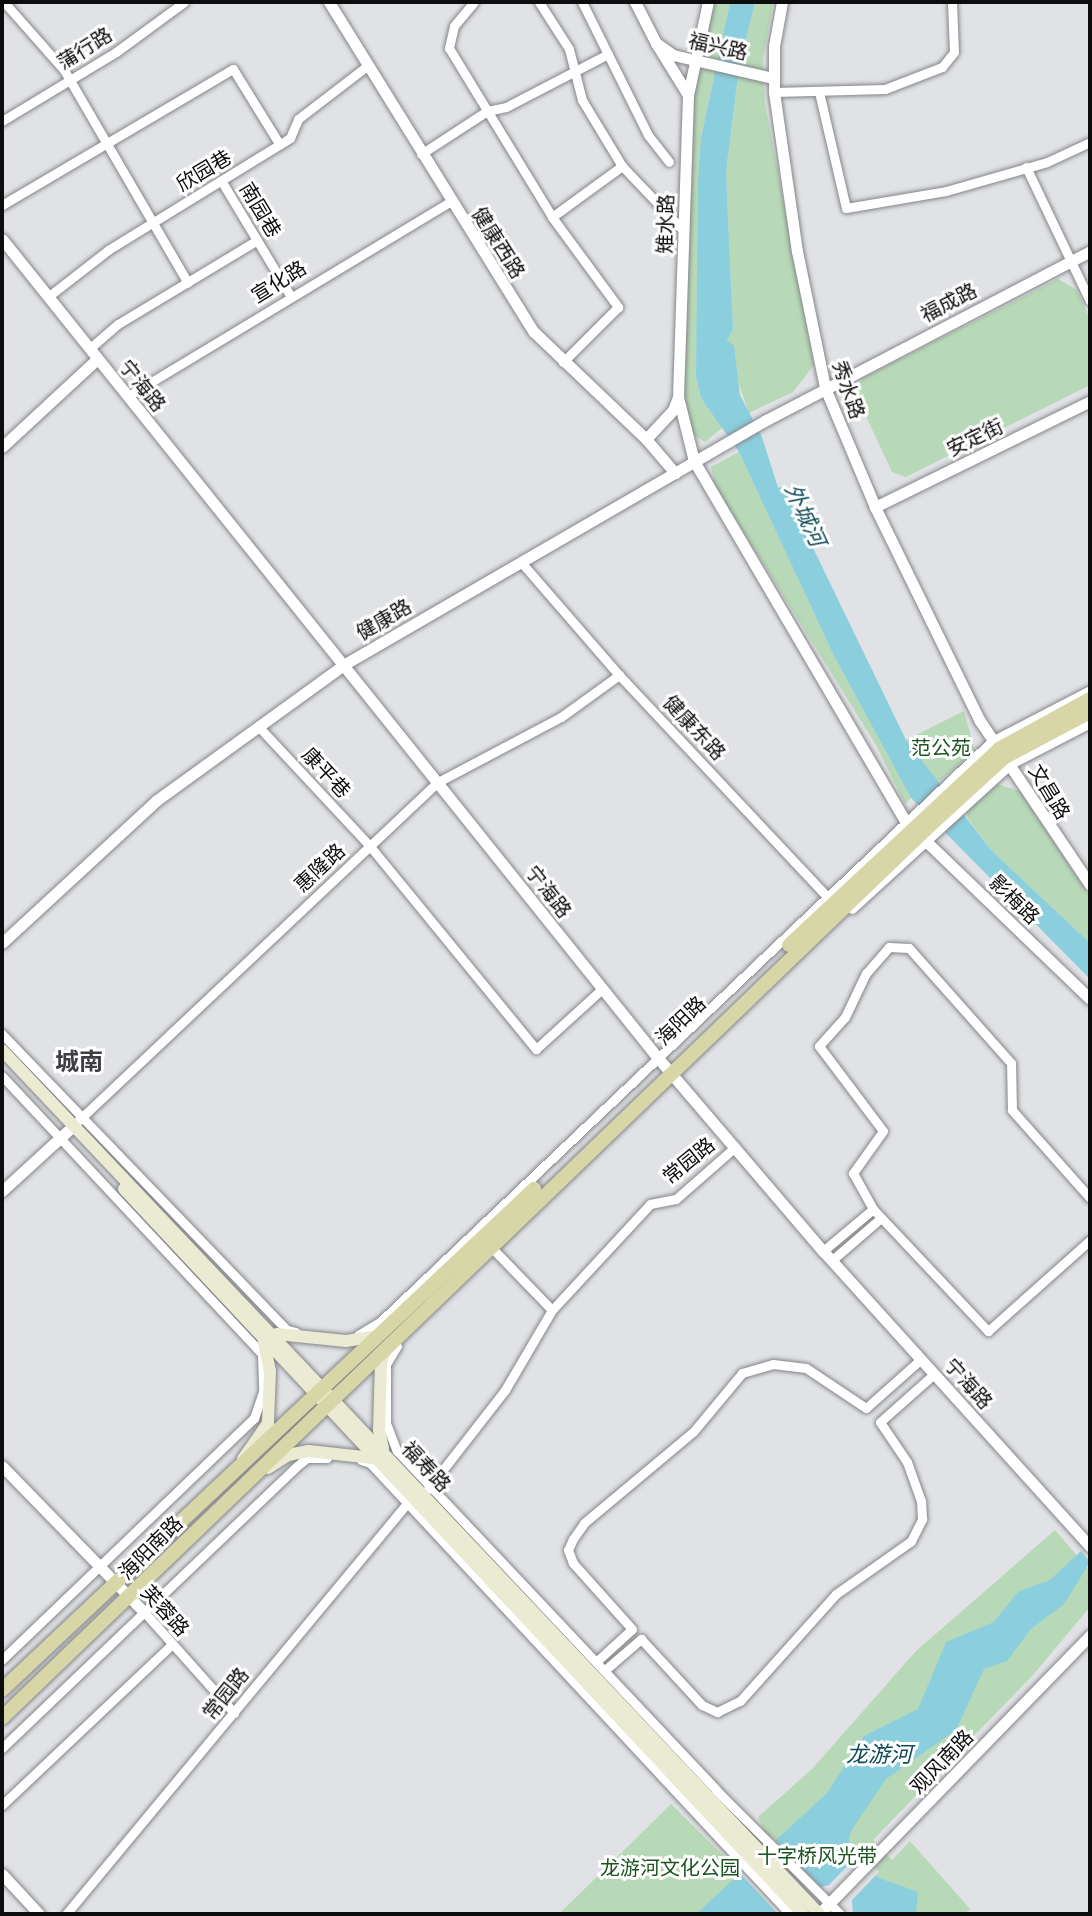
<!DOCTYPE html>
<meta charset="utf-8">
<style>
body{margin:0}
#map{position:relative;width:1092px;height:1916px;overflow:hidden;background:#e0e2e5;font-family:Rubik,"Noto Sans SC",sans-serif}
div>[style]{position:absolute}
.green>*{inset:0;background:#b8d9b7}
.water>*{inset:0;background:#8bcede}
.pier>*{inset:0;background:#e0e2e5}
.roads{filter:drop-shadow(0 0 2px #85868a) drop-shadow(0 0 2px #85868a)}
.minor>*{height:9px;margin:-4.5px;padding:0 4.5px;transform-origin:4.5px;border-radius:4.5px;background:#fff}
.tertiary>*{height:11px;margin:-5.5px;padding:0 5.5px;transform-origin:5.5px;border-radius:5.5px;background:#fff}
.secondary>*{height:12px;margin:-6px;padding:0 6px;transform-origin:6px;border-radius:6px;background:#ebead3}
.primary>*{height:14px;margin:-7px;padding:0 7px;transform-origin:7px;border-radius:7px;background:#d7d6a7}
span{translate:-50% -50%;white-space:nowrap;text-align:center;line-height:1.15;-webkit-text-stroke:6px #fff;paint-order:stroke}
.street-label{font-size:20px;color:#0d0d0e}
.park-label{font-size:20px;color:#1b5420}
.water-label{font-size:22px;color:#104b57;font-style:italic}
.quarter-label{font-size:24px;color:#3e3f42;font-weight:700}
.frame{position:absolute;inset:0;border:4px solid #0d0d0e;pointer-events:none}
</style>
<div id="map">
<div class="green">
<div style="clip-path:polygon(714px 2px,730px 2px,701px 138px,696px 376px,701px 398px,723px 427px,705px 442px,692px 434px,685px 406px,682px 313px,694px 76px)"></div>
<div style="clip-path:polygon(755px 2px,773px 2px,763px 60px,765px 103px,814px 365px,793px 392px,749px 413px,735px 373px,734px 347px,727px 340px,733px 330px,726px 173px,739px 68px)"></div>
<div style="clip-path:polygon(1058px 279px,1077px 290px,1090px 319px,1090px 385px,906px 477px,892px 472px,857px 397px,861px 379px)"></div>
<div style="clip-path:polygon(739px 452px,833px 654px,911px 798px,905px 804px,876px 745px,715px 486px,711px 467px)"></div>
<div style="clip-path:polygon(964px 711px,975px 751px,937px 783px,906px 740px)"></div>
<div style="clip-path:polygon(997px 784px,1023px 792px,1090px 897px,1090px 943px,991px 850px,968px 819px,966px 810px)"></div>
<div style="clip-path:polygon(1055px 1530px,1090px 1571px,1090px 1607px,1033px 1675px,873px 1840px,892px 1860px,910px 1841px,970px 1909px,965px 1914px,559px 1914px,671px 1804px,729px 1861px,764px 1830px,758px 1817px,813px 1768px,916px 1651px)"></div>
</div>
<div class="water">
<div style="clip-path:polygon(730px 2px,755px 2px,739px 68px,726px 172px,733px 330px,727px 340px,734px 346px,740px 395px,762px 437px,778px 488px,783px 486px,906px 740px,991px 850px,1090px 943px,1090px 979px,911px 798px,833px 654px,739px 452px,701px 398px,696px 376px,698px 184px,701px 138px)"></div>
<div style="clip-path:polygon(1081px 1551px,1090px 1562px,1064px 1604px,1031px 1629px,1007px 1661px,984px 1669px,956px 1730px,886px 1779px,851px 1831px,848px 1848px,853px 1855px,879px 1878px,918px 1892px,916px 1914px,696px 1914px,827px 1793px,864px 1736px,918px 1709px,946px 1642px,994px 1622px,1018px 1592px,1050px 1580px)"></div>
</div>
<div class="pier">
<div style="clip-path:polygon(770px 1835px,820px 1887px,829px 1885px,859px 1854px,879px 1872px,852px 1900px,853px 1914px,778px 1914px,735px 1868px)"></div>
</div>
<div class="roads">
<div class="minor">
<div style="left:4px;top:2px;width:91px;rotate:48.6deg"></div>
<div style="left:64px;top:70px;width:246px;rotate:59.8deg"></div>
<div style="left:474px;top:2px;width:31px;rotate:130deg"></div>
<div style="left:454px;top:26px;width:23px;rotate:103deg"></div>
<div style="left:449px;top:48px;width:198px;rotate:58.6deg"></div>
<div style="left:552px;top:217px;width:112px;rotate:53.7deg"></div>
<div style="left:618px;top:307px;width:78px;rotate:135deg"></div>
<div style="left:539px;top:2px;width:56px;rotate:57.4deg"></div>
<div style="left:569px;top:49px;width:53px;rotate:75.7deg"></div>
<div style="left:582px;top:100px;width:77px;rotate:58.8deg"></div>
<div style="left:622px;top:166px;width:88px;rotate:46.4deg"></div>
<div style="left:582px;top:2px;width:148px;rotate:63.6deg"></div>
<div style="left:648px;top:135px;width:34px;rotate:52deg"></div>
<div style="left:774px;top:92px;width:111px;rotate:-1.5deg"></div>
<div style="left:885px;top:89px;width:61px;rotate:-21.1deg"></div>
<div style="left:942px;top:67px;width:19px;rotate:-51deg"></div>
<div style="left:954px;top:52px;width:50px;rotate:-92.3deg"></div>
<div style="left:819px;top:92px;width:119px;rotate:76.9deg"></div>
<div style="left:846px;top:208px;width:101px;rotate:-9.6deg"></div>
<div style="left:946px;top:191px;width:105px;rotate:-16deg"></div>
<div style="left:1047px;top:162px;width:47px;rotate:-24.9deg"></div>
<div style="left:2px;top:121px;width:133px;rotate:-31.2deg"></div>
<div style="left:116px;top:52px;width:84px;rotate:-36.3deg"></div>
<div style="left:421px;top:154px;width:79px;rotate:-33.1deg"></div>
<div style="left:487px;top:111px;width:19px;rotate:-12deg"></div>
<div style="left:506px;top:107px;width:115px;rotate:-27.5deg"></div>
<div style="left:1026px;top:167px;width:148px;rotate:64.5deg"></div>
<div style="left:222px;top:182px;width:134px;rotate:59deg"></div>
<div style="left:2px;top:205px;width:268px;rotate:-30.5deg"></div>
<div style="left:233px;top:69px;width:89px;rotate:58.3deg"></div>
<div style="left:552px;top:217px;width:87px;rotate:-36.1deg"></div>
<div style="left:49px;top:296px;width:75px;rotate:-37.9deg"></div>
<div style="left:108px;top:250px;width:214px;rotate:-31.6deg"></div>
<div style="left:290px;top:138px;width:21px;rotate:-67deg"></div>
<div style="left:298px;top:119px;width:87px;rotate:-37.5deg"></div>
<div style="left:89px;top:349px;width:38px;rotate:-41deg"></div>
<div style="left:118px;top:324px;width:162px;rotate:-31.1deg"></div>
<div style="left:128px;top:396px;width:377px;rotate:-31.1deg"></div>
<div style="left:521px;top:562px;width:150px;rotate:49.1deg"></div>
<div style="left:619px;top:675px;width:307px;rotate:46.8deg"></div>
<div style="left:258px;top:726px;width:163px;rotate:47deg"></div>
<div style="left:369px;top:845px;width:264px;rotate:50.7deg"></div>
<div style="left:536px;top:1049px;width:89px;rotate:-42.3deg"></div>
<div style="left:852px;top:909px;width:215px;rotate:-42.4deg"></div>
<div style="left:1011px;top:764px;width:89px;rotate:-27.4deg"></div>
<div style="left:2px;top:1034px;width:411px;rotate:46.1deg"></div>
<div style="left:287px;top:1330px;width:9px;rotate:13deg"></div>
<div style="left:2px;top:1076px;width:381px;rotate:46.9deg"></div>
<div style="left:262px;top:1354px;width:38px;rotate:88deg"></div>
<div style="left:263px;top:1392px;width:28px;rotate:109deg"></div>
<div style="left:254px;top:1418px;width:349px;rotate:136.2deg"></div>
<div style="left:78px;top:1121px;width:494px;rotate:-43.3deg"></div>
<div style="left:438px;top:782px;width:139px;rotate:-27.9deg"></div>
<div style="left:561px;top:717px;width:72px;rotate:-35.9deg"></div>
<div style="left:1090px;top:1198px;width:118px;rotate:-131.6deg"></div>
<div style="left:1012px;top:1110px;width:47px;rotate:-91.2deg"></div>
<div style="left:1011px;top:1063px;width:154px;rotate:-131.6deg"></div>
<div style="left:909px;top:948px;width:20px;rotate:-177deg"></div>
<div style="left:889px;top:947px;width:35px;rotate:131deg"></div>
<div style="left:866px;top:973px;width:49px;rotate:115.5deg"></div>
<div style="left:845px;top:1017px;width:39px;rotate:132deg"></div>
<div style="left:819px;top:1046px;width:106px;rotate:53deg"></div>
<div style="left:883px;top:1131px;width:52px;rotate:125.5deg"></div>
<div style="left:853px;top:1173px;width:41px;rotate:60.9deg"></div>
<div style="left:873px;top:1209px;width:168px;rotate:46.7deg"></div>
<div style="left:988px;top:1331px;width:137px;rotate:-41.7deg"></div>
<div style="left:494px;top:1250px;width:83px;rotate:46deg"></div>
<div style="left:823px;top:1251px;width:65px;rotate:-40deg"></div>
<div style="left:831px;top:1261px;width:66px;rotate:-40.7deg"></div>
<div style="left:358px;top:1335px;width:27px;rotate:-31deg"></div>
<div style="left:381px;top:1321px;width:842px;rotate:-43.51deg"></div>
<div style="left:992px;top:741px;width:110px;rotate:-27.5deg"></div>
<div style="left:397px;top:1346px;width:21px;rotate:121deg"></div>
<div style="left:386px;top:1364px;width:59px;rotate:90deg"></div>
<div style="left:386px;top:1423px;width:30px;rotate:69deg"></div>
<div style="left:397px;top:1451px;width:465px;rotate:46.7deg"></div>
<div style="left:716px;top:1790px;width:175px;rotate:45deg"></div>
<div style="left:361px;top:1460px;width:9px;rotate:18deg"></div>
<div style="left:370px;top:1463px;width:616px;rotate:47.04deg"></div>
<div style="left:428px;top:1489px;width:125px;rotate:-52.1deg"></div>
<div style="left:505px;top:1390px;width:93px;rotate:-59.6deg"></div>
<div style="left:552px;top:1310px;width:144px;rotate:-47.2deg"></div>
<div style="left:650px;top:1204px;width:26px;rotate:-11deg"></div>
<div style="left:676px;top:1199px;width:79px;rotate:-41.4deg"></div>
<div style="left:145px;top:1613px;width:134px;rotate:48.3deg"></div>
<div style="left:597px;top:1661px;width:47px;rotate:-42.4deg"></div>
<div style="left:632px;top:1629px;width:89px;rotate:-131.8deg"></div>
<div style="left:573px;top:1563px;width:14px;rotate:-111deg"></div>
<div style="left:568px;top:1550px;width:12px;rotate:-66deg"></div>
<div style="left:573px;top:1539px;width:19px;rotate:-55deg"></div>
<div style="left:584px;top:1523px;width:142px;rotate:-39.9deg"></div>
<div style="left:693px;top:1432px;width:77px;rotate:-50.3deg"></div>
<div style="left:742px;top:1373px;width:32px;rotate:-16deg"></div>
<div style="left:773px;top:1364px;width:33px;rotate:7deg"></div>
<div style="left:806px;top:1368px;width:72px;rotate:33.7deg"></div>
<div style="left:866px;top:1408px;width:74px;rotate:-41.7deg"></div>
<div style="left:605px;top:1670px;width:48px;rotate:-40.7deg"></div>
<div style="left:641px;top:1639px;width:90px;rotate:47.3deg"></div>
<div style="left:702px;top:1705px;width:17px;rotate:25deg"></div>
<div style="left:717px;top:1712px;width:25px;rotate:-26deg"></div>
<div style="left:740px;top:1701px;width:144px;rotate:-48.1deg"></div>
<div style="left:836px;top:1594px;width:92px;rotate:-35.2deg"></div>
<div style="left:911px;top:1541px;width:25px;rotate:-63deg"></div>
<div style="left:922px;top:1519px;width:18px;rotate:-93deg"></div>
<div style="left:921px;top:1501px;width:41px;rotate:-109.7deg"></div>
<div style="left:907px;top:1462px;width:48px;rotate:-124deg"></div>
<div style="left:880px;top:1422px;width:72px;rotate:-41.6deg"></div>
<div style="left:2px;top:1748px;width:408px;rotate:-43.7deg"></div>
<div style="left:297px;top:1466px;width:13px;rotate:-39deg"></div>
<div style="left:307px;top:1458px;width:20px"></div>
<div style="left:2px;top:1805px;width:234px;rotate:-43.4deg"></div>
<div style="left:66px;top:1914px;width:537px;rotate:-50.29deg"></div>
</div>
<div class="tertiary">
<div style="left:329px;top:2px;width:388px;rotate:58.2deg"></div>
<div style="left:534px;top:332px;width:155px;rotate:43.7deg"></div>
<div style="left:646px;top:439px;width:45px;rotate:49.5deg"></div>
<div style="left:635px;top:2px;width:46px;rotate:62.9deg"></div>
<div style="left:656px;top:43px;width:21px;rotate:35deg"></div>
<div style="left:673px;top:55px;width:103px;rotate:13deg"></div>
<div style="left:782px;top:2px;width:45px;rotate:100.3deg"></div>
<div style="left:774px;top:46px;width:46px;rotate:90deg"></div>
<div style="left:774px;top:92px;width:161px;rotate:81.8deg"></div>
<div style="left:797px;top:251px;width:140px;rotate:78.4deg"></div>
<div style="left:825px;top:388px;width:129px;rotate:67.2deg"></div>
<div style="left:875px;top:507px;width:238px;rotate:63.9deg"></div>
<div style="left:980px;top:721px;width:197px;rotate:56.1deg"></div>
<div style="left:656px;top:43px;width:61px;rotate:58.4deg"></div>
<div style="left:2px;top:239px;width:1049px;rotate:51.31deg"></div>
<div style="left:658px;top:1058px;width:254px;rotate:49.5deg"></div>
<div style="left:823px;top:1251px;width:398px;rotate:47.9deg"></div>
<div style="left:678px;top:397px;width:66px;rotate:76deg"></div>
<div style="left:694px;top:461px;width:419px;rotate:59.6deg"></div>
<div style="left:906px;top:822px;width:255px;rotate:43.9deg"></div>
<div style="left:646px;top:439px;width:40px;rotate:-47deg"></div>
<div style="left:673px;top:410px;width:14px;rotate:-69deg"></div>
<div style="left:678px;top:397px;width:302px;rotate:-88.1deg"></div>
<div style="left:688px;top:95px;width:95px;rotate:-77.9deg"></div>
<div style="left:2px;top:447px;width:129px;rotate:-42.8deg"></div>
<div style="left:875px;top:507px;width:240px;rotate:-26.2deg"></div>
<div style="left:2px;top:943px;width:211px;rotate:-42.7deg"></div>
<div style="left:157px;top:800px;width:232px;rotate:-35.9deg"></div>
<div style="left:345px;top:664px;width:487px;rotate:-30.1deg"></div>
<div style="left:766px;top:420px;width:365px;rotate:-27.5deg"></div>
<div style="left:2px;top:1191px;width:98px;rotate:-42.5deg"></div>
<div style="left:2px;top:1466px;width:205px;rotate:45.8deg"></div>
<div style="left:2px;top:1874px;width:54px;rotate:47.2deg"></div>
<div style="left:819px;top:1914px;width:389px;rotate:-45.8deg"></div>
</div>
<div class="secondary">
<div style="left:2px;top:1050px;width:1189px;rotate:46.6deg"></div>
<div style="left:124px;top:1189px;width:993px;rotate:46.88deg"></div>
<div style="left:277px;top:1334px;width:69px;rotate:5.8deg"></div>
<div style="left:346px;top:1341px;width:31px;rotate:-9deg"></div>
<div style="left:383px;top:1448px;width:18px;rotate:-103deg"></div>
<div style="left:379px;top:1430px;width:67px;rotate:-88.3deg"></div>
<div style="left:381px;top:1363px;width:16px;rotate:-72deg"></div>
<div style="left:243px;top:1459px;width:44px;rotate:-55.2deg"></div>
<div style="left:268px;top:1423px;width:52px;rotate:-87.8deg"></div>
<div style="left:270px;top:1371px;width:30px;rotate:-102deg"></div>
<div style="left:268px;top:1468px;width:24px;rotate:-33deg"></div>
<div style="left:288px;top:1455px;width:21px;rotate:-11deg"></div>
<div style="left:309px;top:1451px;width:64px;rotate:6.2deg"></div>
</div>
<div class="primary">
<div style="left:789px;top:945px;width:287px;rotate:-43deg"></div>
<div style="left:999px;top:749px;width:104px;rotate:-28.8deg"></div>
<div style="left:2px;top:1690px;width:731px;rotate:-43.28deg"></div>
<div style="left:2px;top:1718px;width:1281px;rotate:-43.89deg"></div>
<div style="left:925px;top:830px;width:108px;rotate:-42.4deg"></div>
<div style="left:1005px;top:757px;width:96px;rotate:-27.9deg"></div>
</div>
</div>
<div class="street-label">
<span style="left:718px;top:47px;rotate:13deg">福兴路</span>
<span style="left:85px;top:49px;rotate:-32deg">蒲行路</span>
<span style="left:204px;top:171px;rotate:-31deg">欣园巷</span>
<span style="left:260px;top:210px;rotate:59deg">南园巷</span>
<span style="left:666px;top:224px;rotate:-88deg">雉水路</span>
<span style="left:498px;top:243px;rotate:58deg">健康西路</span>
<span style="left:279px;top:282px;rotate:-32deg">宣化路</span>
<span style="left:949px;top:303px;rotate:-27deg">福成路</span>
<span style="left:142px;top:386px;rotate:51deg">宁海路</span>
<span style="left:848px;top:390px;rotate:71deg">秀水路</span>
<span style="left:975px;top:438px;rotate:-26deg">安定街</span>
<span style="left:384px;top:620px;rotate:-30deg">健康路</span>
<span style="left:694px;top:728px;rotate:47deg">健康东路</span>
<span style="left:326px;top:773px;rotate:47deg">康平巷</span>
<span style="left:1049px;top:792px;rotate:59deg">文昌路</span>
<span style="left:320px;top:868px;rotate:-43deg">惠隆路</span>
<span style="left:548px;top:892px;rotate:52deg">宁海路</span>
<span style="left:1014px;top:900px;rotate:44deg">影梅路</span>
<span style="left:681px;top:1021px;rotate:-44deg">海阳路</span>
<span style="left:689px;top:1161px;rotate:-39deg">常园路</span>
<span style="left:968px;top:1384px;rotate:48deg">宁海路</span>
<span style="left:426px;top:1467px;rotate:47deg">福寿路</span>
<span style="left:151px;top:1548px;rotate:-45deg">海阳南路</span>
<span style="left:165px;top:1611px;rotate:48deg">芙蓉路</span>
<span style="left:226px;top:1694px;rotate:-51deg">常园路</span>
<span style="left:942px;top:1762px;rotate:-46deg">观风南路</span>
</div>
<div class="park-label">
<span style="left:941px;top:748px">范公苑</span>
<span style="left:817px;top:1856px">十字桥风光带</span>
<span style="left:670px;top:1868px">龙游河文化公园</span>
</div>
<div class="water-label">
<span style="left:805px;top:515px;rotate:65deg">外城河</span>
<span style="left:879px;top:1755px">龙游河</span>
</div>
<div class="quarter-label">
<span style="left:79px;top:1063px">城南</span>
</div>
<div class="frame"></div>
</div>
